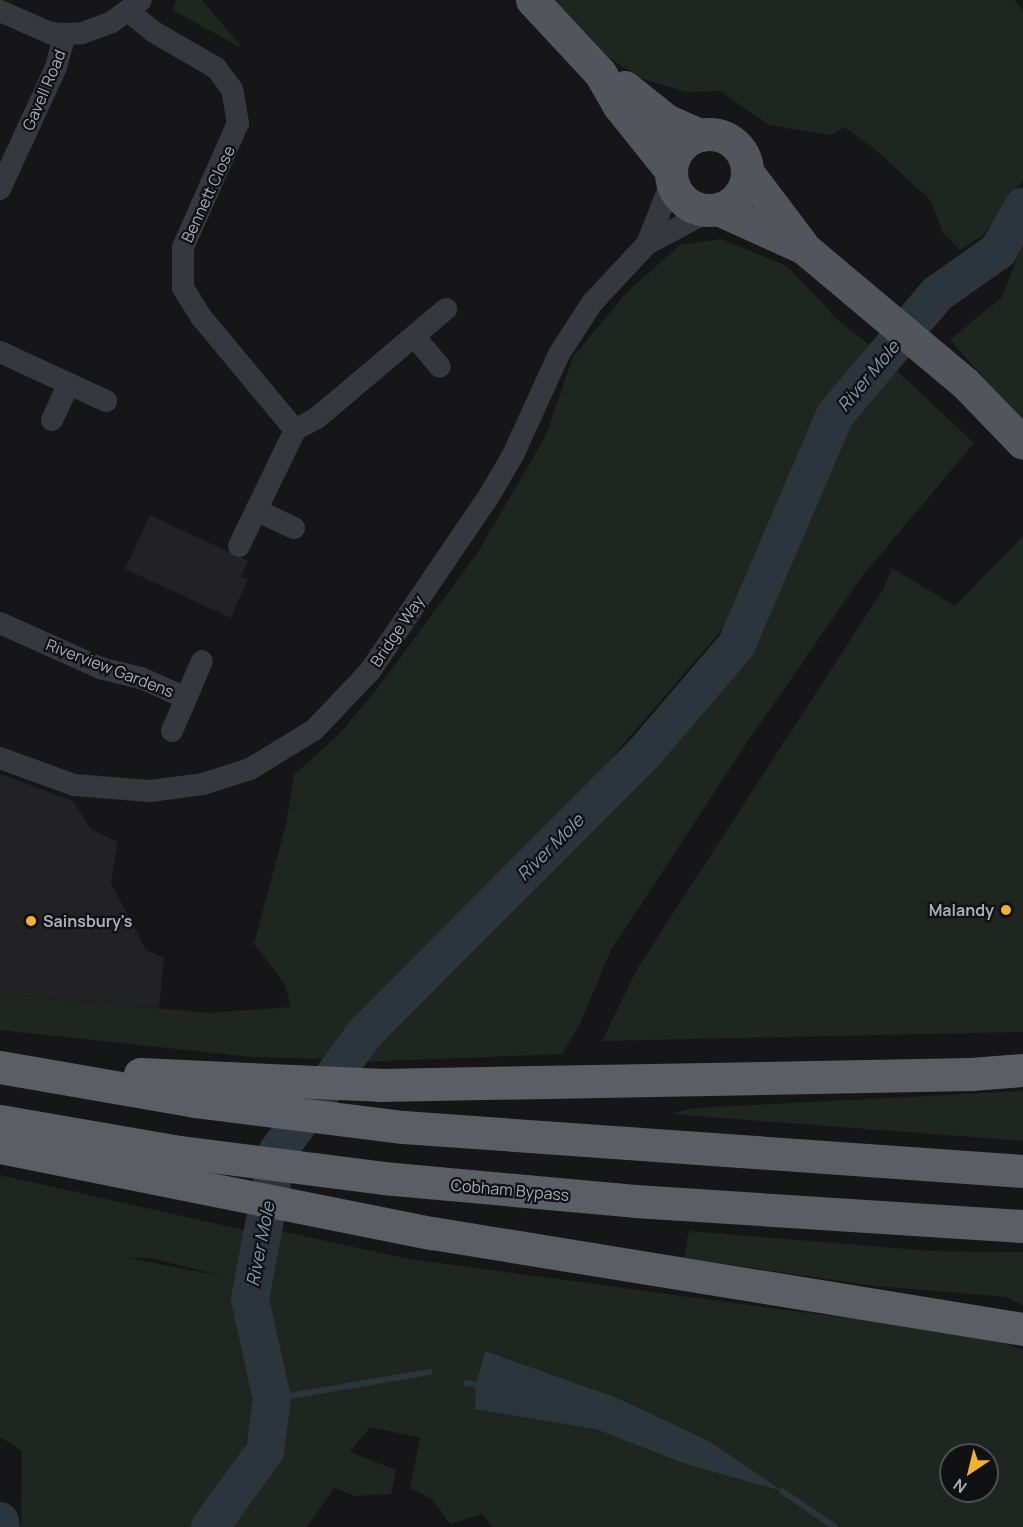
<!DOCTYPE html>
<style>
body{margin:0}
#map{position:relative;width:1023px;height:1527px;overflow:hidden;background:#161618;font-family:Manrope,sans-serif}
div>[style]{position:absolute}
.built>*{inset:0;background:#222225}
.green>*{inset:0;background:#1e261f}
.water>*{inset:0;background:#2c353c}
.stream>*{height:6px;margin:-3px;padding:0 3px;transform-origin:3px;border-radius:3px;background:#2c353c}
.river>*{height:38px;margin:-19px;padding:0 19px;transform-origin:19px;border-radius:19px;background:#2c353c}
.minor>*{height:22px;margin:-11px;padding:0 11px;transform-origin:11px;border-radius:11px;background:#37383d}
.primary>*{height:33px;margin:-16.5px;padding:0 16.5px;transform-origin:16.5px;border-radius:16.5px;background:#53555c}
.primary>.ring{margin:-16.5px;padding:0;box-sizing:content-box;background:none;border:33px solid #53555c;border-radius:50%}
.trunk>*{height:33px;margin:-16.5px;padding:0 16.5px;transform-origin:16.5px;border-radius:16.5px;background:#5b5e65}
.dots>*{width:16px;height:16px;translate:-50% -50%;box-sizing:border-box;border:3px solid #111113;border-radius:50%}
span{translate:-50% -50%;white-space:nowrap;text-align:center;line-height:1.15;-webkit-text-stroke:4.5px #111113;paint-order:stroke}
.street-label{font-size:16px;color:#a8adb8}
.poi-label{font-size:16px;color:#a8adb8;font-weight:700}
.right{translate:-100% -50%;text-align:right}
.left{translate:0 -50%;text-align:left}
.water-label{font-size:18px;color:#7f9bb3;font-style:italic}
.north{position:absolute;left:939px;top:1443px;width:60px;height:60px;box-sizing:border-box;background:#111113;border:2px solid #4d4f55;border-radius:50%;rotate:215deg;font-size:16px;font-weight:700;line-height:24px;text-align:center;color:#a8adb8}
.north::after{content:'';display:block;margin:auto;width:21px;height:27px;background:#f2b134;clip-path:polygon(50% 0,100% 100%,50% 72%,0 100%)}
</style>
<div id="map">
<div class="built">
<div style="clip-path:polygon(150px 515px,248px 561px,241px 576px,248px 579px,231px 618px,125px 569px)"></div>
<div style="clip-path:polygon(0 774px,73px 801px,91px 829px,118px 842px,111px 883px,146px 950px,164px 958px,159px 1008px,0 994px)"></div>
</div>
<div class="green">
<div style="clip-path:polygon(176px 0,202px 0,243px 49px,173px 10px)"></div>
<div style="clip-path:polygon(552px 0,1014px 0,1023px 11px,1023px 180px,983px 235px,960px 250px,943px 233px,931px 201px,875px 149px,844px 127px,831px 135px,769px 125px,720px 91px,687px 92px,643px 79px,591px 47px)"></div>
<div style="clip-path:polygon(721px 239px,787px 266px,840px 322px,875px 349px,814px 417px,726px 625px,589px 784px,370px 1008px,326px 1059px,251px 1057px,0 1030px,0 994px,209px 1013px,291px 1007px,284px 983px,254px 944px,286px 824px,294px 775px,339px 734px,377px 689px,478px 552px,546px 435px,573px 357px,627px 292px,680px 245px)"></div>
<div style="clip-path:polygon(1023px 243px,1023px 422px,950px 340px,1002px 297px)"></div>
<div style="clip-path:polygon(895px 369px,974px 443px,860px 579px,748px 741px,611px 950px,579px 1026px,562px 1054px,361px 1062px,377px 1039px,687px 729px,754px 643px,847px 424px)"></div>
<div style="clip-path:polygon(1023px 536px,1023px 1032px,602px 1041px,637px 969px,884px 588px,892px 568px,955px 606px)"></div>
<div style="clip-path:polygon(1023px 1091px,1023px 1141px,670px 1114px,694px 1108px)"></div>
<div style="clip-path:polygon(evenodd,0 1175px,253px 1232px,242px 1281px,244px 1328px,258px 1402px,239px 1464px,191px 1527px,21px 1527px,22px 1451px,0 1437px,0 1175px,128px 1258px,151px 1258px,222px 1276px,221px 1276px,128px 1258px)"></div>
<div style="clip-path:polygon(evenodd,276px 1230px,409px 1259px,831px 1316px,963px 1329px,1023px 1350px,1023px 1527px,493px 1527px,482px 1514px,450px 1524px,432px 1499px,410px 1488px,420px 1438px,370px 1427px,350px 1452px,396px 1470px,391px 1494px,355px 1496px,334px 1488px,307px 1527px,231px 1527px,264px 1465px,284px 1401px,285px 1378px,261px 1301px,276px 1230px,951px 1455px,987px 1455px,987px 1491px,951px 1491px,951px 1455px)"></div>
<div style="clip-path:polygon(689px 1231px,931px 1251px,1023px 1252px,1023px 1305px,1006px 1297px,875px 1286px,684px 1258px)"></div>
</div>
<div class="water">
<div style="clip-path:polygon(485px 1351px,617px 1398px,711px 1442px,782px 1491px,683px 1463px,596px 1429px,475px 1409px,476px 1385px)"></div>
</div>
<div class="stream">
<div style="left:466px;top:1383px;width:10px;rotate:11deg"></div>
<div style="left:272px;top:1399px;width:160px;rotate:-9.7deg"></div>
<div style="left:782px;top:1491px;width:64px;rotate:34.2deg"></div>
</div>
<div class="river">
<div style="left:0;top:1521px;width:6px;rotate:81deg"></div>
<div style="left:210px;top:1527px;width:94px;rotate:-54.1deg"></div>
<div style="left:265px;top:1451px;width:52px;rotate:-82.3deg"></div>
<div style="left:272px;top:1399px;width:102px;rotate:-102.4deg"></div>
<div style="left:250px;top:1299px;width:151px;rotate:-79.3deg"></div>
<div style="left:278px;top:1151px;width:147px;rotate:-53.6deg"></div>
<div style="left:365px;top:1033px;width:397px;rotate:-45.1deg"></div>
<div style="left:645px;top:752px;width:140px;rotate:-49.4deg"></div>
<div style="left:736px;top:646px;width:251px;rotate:-66.8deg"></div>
<div style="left:835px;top:415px;width:158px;rotate:-49.9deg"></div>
<div style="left:937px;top:294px;width:75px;rotate:-35.2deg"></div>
<div style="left:998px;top:251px;width:51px;rotate:-60.4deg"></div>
</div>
<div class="minor">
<div style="left:0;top:11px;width:55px;rotate:23.7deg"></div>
<div style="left:50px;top:33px;width:15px;rotate:4deg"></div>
<div style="left:128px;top:11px;width:33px;rotate:39deg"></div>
<div style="left:154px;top:32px;width:72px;rotate:30.1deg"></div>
<div style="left:216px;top:68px;width:26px;rotate:53deg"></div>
<div style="left:232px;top:89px;width:35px;rotate:80deg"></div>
<div style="left:238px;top:123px;width:136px;rotate:113.9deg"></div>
<div style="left:183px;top:247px;width:41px;rotate:90deg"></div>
<div style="left:183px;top:288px;width:36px;rotate:58deg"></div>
<div style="left:202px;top:318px;width:146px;rotate:50.3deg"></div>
<div style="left:0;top:189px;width:134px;rotate:-65.3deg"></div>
<div style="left:56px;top:67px;width:34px;rotate:-75deg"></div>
<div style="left:65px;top:34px;width:17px;rotate:-3deg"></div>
<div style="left:82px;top:33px;width:32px;rotate:-20deg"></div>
<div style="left:112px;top:22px;width:36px;rotate:-37deg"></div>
<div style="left:647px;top:244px;width:68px;rotate:-68.4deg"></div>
<div style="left:414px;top:336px;width:40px;rotate:50deg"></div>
<div style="left:0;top:352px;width:117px;rotate:24.8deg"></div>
<div style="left:52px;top:420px;width:40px;rotate:-65deg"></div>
<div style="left:256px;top:510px;width:42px;rotate:25.3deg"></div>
<div style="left:239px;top:546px;width:129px;rotate:-64.2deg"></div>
<div style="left:295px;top:430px;width:25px;rotate:-29deg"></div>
<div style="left:317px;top:418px;width:169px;rotate:-40.2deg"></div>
<div style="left:0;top:623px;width:110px;rotate:24.2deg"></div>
<div style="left:100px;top:668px;width:42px;rotate:13.7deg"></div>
<div style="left:141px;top:678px;width:49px;rotate:24deg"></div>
<div style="left:172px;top:731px;width:76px;rotate:-66.8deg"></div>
<div style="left:0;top:758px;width:79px;rotate:20deg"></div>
<div style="left:74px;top:785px;width:76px;rotate:4.5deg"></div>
<div style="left:150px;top:791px;width:53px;rotate:-7.5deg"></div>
<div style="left:203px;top:784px;width:49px;rotate:-17.7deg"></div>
<div style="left:250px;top:769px;width:75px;rotate:-31.4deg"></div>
<div style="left:314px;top:730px;width:81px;rotate:-46.5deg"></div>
<div style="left:370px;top:671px;width:212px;rotate:-55.8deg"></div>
<div style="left:489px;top:496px;width:48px;rotate:-59.7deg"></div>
<div style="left:513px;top:455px;width:111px;rotate:-65.5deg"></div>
<div style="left:559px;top:354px;width:61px;rotate:-57.1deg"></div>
<div style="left:592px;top:303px;width:81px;rotate:-47deg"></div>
<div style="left:647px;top:244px;width:70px;rotate:-28deg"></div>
</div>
<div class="primary">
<div style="left:532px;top:0;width:100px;rotate:47deg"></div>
<div style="left:600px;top:73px;width:38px;rotate:60deg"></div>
<div style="left:619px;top:106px;width:83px;rotate:51.3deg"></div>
<div style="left:625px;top:87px;width:53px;rotate:38.8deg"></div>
<div style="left:666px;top:120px;width:37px;rotate:24deg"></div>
<div class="ring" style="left:671px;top:134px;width:43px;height:43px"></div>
<div style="left:748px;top:173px;width:88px;rotate:52.9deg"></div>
<div style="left:718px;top:209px;width:94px;rotate:24.4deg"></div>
<div style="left:804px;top:248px;width:210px;rotate:40deg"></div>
<div style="left:965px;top:383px;width:83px;rotate:46deg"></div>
</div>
<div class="trunk">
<div style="left:0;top:1067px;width:197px;rotate:9.9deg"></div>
<div style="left:194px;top:1101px;width:211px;rotate:7.1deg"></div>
<div style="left:403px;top:1127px;width:622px;rotate:4.06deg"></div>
<div style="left:140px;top:1074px;width:239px;rotate:2.6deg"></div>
<div style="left:379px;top:1085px;width:592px;rotate:-1.06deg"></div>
<div style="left:971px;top:1074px;width:52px;rotate:-4.4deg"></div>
<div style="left:0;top:1121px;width:176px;rotate:9.8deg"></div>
<div style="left:173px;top:1151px;width:212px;rotate:7.3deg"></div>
<div style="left:383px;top:1178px;width:253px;rotate:5.2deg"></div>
<div style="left:635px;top:1201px;width:389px;rotate:3.7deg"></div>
<div style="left:0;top:1147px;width:440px;rotate:11.3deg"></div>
<div style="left:432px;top:1233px;width:599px;rotate:9.23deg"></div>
</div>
<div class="dots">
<div style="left:1006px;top:910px;background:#f2b134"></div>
<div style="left:31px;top:921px;background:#f2b134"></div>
</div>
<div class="street-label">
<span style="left:44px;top:90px;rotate:-67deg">Gavell Road</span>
<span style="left:208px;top:194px;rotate:-65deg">Bennett Close</span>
<span style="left:397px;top:631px;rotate:-56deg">Bridge Way</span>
<span style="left:110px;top:668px;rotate:21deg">Riverview Gardens</span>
<span style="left:510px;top:1190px;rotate:5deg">Cobham Bypass</span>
</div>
<div class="poi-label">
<span class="right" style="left:994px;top:910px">Malandy</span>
<span class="left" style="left:43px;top:921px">Sainsbury's</span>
</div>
<div class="water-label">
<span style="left:868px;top:376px;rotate:-50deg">River Mole</span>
<span style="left:550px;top:847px;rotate:-45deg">River Mole</span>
<span style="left:260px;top:1244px;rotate:-79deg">River Mole</span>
</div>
<div class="north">N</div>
</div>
